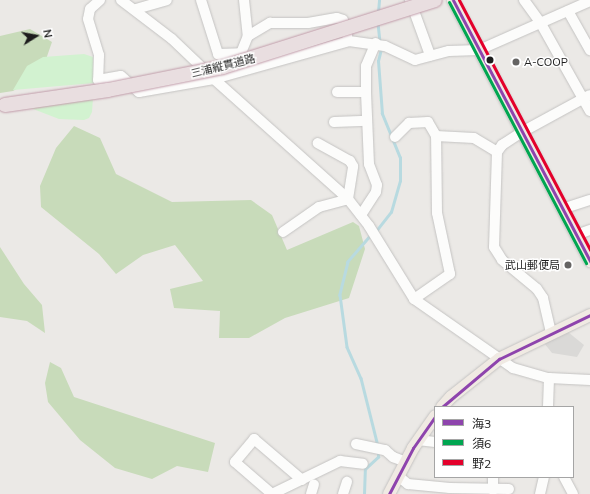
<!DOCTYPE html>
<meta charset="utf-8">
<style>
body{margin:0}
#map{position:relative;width:590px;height:494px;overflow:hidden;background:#ebe9e6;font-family:Mulish,"Noto Sans JP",sans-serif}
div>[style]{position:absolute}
.residential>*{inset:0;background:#dad9d7}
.forest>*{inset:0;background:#c8dbba}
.park>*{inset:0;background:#d2f2d0}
.stream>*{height:2.5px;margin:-1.25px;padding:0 1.25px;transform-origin:1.25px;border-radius:1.25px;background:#b8dae0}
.roads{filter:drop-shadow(0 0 1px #c4c3c2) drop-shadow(0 0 1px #c4c3c2)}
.minor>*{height:10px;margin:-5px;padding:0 5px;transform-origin:5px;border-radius:5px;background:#fcfcfb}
.major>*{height:12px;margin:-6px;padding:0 6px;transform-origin:6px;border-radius:6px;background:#f0eae3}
.bridges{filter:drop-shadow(0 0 1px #c19caa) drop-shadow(0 0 1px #c19caa)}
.highway-bridge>*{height:14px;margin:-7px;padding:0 7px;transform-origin:7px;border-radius:7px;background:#e9dee0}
.bus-1>*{height:3px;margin:-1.5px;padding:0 1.5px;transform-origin:1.5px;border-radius:1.5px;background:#8e44ad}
.bus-2>*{height:3px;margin:-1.5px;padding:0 1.5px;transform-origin:1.5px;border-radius:1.5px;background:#00a651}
.bus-3>*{height:3px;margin:-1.5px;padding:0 1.5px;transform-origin:1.5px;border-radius:1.5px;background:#e4002b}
.dots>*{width:11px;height:11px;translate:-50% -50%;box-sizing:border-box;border:2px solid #fff;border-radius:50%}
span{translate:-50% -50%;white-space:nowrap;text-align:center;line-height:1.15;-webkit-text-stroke:3px #fff;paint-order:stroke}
.poi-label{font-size:11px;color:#1d1d1d}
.left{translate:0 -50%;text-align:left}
.right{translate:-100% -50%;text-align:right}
.street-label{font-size:11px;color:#1d1d1d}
.legend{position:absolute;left:434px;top:406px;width:140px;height:72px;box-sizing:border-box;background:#fff;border:1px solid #a5a5a5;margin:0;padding:5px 7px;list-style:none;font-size:12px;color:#1d1d1d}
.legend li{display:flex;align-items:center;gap:8px;height:20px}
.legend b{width:20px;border:1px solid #a5a5a5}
.north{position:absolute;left:16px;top:16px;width:40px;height:40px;-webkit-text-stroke:3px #fff;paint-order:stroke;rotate:79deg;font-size:11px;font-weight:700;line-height:16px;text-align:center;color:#1d1d1d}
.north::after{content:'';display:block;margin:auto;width:14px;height:18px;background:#1d1d1d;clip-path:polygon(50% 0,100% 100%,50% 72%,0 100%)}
</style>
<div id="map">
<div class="residential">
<div style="clip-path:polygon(568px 332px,584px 345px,577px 357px,552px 353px,544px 343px)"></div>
</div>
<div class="forest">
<div style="clip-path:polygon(30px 29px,52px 42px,44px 65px,26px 83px,13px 91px,0 93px,0 36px)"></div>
<div style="clip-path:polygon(74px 126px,100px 138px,116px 174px,172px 202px,251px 200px,272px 215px,287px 250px,353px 222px,359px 226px,365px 249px,349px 298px,285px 318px,249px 338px,219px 338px,220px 311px,174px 308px,170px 289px,203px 281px,175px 245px,143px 255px,116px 274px,99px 254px,41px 207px,40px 186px,56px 148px)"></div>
<div style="clip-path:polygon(0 247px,24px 284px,42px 305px,45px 333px,27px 321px,0 317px)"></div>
<div style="clip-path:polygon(50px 362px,61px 368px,74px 397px,215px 443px,208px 472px,177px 466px,152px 479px,115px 468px,80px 440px,48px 402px,45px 383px)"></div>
</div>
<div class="park">
<div style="clip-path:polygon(84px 54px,93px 57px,94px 83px,13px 90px,27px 66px,43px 57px)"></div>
<div style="clip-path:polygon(93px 98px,92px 112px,89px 118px,84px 120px,59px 119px,28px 107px)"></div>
</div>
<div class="stream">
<div style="left:378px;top:12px;width:12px;rotate:-85deg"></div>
<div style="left:378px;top:23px;width:19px;rotate:84deg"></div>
<div style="left:376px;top:231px;width:24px;rotate:-52deg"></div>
<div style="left:391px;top:212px;width:32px;rotate:-74deg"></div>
<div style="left:400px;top:181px;width:23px;rotate:-90deg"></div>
<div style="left:400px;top:158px;width:48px;rotate:-112.2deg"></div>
<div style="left:382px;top:114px;width:53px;rotate:-94.3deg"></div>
<div style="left:378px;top:61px;width:12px;rotate:-76deg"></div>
<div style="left:372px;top:234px;width:37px;rotate:131deg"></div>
<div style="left:348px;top:262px;width:34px;rotate:104deg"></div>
<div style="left:340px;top:295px;width:52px;rotate:82.3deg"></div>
<div style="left:347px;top:347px;width:34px;rotate:66deg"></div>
<div style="left:361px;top:378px;width:70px;rotate:76deg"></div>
<div style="left:364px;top:494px;width:25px;rotate:-88deg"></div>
<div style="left:365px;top:469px;width:18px;rotate:-43deg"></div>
<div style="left:378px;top:457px;width:6px;rotate:-90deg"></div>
</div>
<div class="roads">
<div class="minor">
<div style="left:100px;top:0;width:13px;rotate:138deg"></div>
<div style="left:90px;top:9px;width:10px;rotate:101deg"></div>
<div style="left:88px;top:19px;width:38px;rotate:73deg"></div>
<div style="left:99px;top:55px;width:25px;rotate:92deg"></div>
<div style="left:98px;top:80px;width:23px;rotate:-10deg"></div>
<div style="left:121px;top:76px;width:24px;rotate:42deg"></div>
<div style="left:139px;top:92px;width:76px;rotate:-9.8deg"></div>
<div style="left:214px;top:79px;width:140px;rotate:-15.7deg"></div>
<div style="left:349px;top:41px;width:36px;rotate:8deg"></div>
<div style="left:385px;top:46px;width:33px;rotate:25deg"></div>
<div style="left:415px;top:60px;width:35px;rotate:-15deg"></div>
<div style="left:449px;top:51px;width:30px;rotate:-2deg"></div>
<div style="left:479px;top:50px;width:121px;rotate:-23.8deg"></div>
<div style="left:121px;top:0;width:64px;rotate:37.4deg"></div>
<div style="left:172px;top:39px;width:58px;rotate:43.6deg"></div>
<div style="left:214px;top:79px;width:180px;rotate:41.8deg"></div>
<div style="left:348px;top:199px;width:34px;rotate:52deg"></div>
<div style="left:369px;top:226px;width:86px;rotate:58.3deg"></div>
<div style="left:414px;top:299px;width:121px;rotate:34.9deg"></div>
<div style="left:513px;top:368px;width:37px;rotate:16deg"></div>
<div style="left:549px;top:378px;width:41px;rotate:2.8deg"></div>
<div style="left:201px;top:0;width:57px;rotate:72.5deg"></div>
<div style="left:218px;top:54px;width:23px;rotate:-2deg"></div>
<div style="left:244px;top:0;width:36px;rotate:84deg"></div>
<div style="left:410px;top:0;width:59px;rotate:70deg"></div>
<div style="left:524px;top:0;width:27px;rotate:54deg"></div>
<div style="left:540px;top:22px;width:102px;rotate:60.7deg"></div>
<div style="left:136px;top:9px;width:32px;rotate:-16deg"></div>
<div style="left:568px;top:11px;width:45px;rotate:60.6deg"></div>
<div style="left:242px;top:66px;width:13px;rotate:-94deg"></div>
<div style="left:241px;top:53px;width:18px;rotate:-68deg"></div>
<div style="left:248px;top:36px;width:26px;rotate:-31deg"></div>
<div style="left:270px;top:23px;width:38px"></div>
<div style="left:308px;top:23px;width:29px;rotate:-10deg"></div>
<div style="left:337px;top:18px;width:6px;rotate:18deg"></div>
<div style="left:343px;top:20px;width:16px;rotate:75deg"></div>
<div style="left:337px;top:92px;width:29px"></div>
<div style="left:334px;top:122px;width:33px;rotate:-2deg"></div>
<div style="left:395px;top:137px;width:20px;rotate:-45deg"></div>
<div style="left:409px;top:123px;width:19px;rotate:-3deg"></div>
<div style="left:428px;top:122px;width:16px;rotate:60deg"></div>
<div style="left:497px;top:152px;width:95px;rotate:91.8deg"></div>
<div style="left:494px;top:247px;width:15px;rotate:58deg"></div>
<div style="left:502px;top:260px;width:45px;rotate:39.6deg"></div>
<div style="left:537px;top:289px;width:11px;rotate:56deg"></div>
<div style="left:543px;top:298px;width:36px;rotate:77deg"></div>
<div style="left:562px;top:209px;width:29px;rotate:-18deg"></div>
<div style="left:361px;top:215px;width:27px;rotate:-57deg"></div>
<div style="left:376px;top:192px;width:7px;rotate:-82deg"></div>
<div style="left:377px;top:185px;width:22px;rotate:-111deg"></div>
<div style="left:369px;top:164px;width:72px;rotate:-92.4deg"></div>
<div style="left:366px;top:92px;width:26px;rotate:-90deg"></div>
<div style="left:366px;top:66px;width:25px;rotate:-67deg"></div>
<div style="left:283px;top:232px;width:44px;rotate:-34.8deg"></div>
<div style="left:319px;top:207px;width:30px;rotate:-15deg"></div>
<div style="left:348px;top:199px;width:33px;rotate:-81deg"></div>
<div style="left:353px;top:166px;width:6px;rotate:-121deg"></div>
<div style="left:350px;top:161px;width:37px;rotate:-151deg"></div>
<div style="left:576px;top:235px;width:15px;rotate:-20deg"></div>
<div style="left:414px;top:299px;width:44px;rotate:-34.8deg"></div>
<div style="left:450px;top:274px;width:62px;rotate:-102deg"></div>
<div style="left:437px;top:213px;width:77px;rotate:-90.7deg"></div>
<div style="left:436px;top:136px;width:38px;rotate:3deg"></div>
<div style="left:474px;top:138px;width:27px;rotate:31deg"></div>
<div style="left:497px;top:152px;width:9px;rotate:-54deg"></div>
<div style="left:502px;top:145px;width:24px;rotate:-33deg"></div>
<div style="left:522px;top:132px;width:77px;rotate:-28.6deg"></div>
<div style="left:548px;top:407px;width:29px;rotate:-88deg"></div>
<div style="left:418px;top:440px;width:17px;rotate:7deg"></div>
<div style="left:356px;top:444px;width:30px;rotate:12deg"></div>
<div style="left:385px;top:450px;width:11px;rotate:41deg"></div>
<div style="left:393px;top:457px;width:14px;rotate:21deg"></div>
<div style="left:398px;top:476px;width:13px;rotate:39deg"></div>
<div style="left:408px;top:484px;width:42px;rotate:5.4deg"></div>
<div style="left:450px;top:488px;width:59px;rotate:1deg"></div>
<div style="left:493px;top:477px;width:13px;rotate:90deg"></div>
<div style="left:564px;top:477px;width:19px;rotate:62deg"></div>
<div style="left:272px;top:494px;width:49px;rotate:-139.1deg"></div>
<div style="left:235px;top:462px;width:30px;rotate:-50deg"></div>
<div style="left:254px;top:439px;width:63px;rotate:40.5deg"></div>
<div style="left:272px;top:494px;width:76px;rotate:-25.9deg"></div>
<div style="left:340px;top:461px;width:23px;rotate:7deg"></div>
<div style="left:311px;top:494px;width:10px;rotate:-73deg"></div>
<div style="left:343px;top:494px;width:13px;rotate:-72deg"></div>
<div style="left:540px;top:494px;width:17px;rotate:-77deg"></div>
</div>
<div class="major">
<div style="left:453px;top:0;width:295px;rotate:62.3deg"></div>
<div style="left:442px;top:407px;width:13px;rotate:-48deg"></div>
<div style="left:451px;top:397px;width:61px;rotate:-38.4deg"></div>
<div style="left:499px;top:359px;width:101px;rotate:-25.8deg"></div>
<div style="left:389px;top:494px;width:52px;rotate:-62.4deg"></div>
<div style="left:413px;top:448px;width:39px;rotate:-55deg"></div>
</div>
</div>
<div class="bridges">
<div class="highway-bridge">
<div style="left:5px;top:105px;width:104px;rotate:-8.3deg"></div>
<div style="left:108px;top:90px;width:117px;rotate:-11.3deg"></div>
<div style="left:223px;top:67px;width:222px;rotate:-17.5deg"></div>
</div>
</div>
<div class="bus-1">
<div style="left:453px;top:0;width:295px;rotate:62.3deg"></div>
<div style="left:442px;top:407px;width:75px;rotate:-40.1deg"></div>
<div style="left:499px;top:359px;width:101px;rotate:-25.8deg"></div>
<div style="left:389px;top:494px;width:52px;rotate:-62.4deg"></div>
<div style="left:413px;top:448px;width:39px;rotate:-55deg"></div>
</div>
<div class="bus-2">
<div style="left:449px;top:2px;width:295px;rotate:62.3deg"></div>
</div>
<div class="bus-3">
<div style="left:459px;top:0;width:282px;rotate:62.3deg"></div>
</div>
<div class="dots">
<div style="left:490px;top:60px;background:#1d1d1d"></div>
<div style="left:516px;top:62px;background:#656463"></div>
<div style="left:568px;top:265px;background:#656463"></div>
</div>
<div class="poi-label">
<span class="left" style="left:524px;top:62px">A-COOP</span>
<span class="right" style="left:560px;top:265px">武山郵便局</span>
</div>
<div class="street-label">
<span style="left:223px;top:66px;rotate:-14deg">三浦縦貫道路</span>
</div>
<ul class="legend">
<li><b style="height:5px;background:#8e44ad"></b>海3</li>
<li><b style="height:5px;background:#00a651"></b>須6</li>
<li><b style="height:5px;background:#e4002b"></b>野2</li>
</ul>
<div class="north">N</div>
</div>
